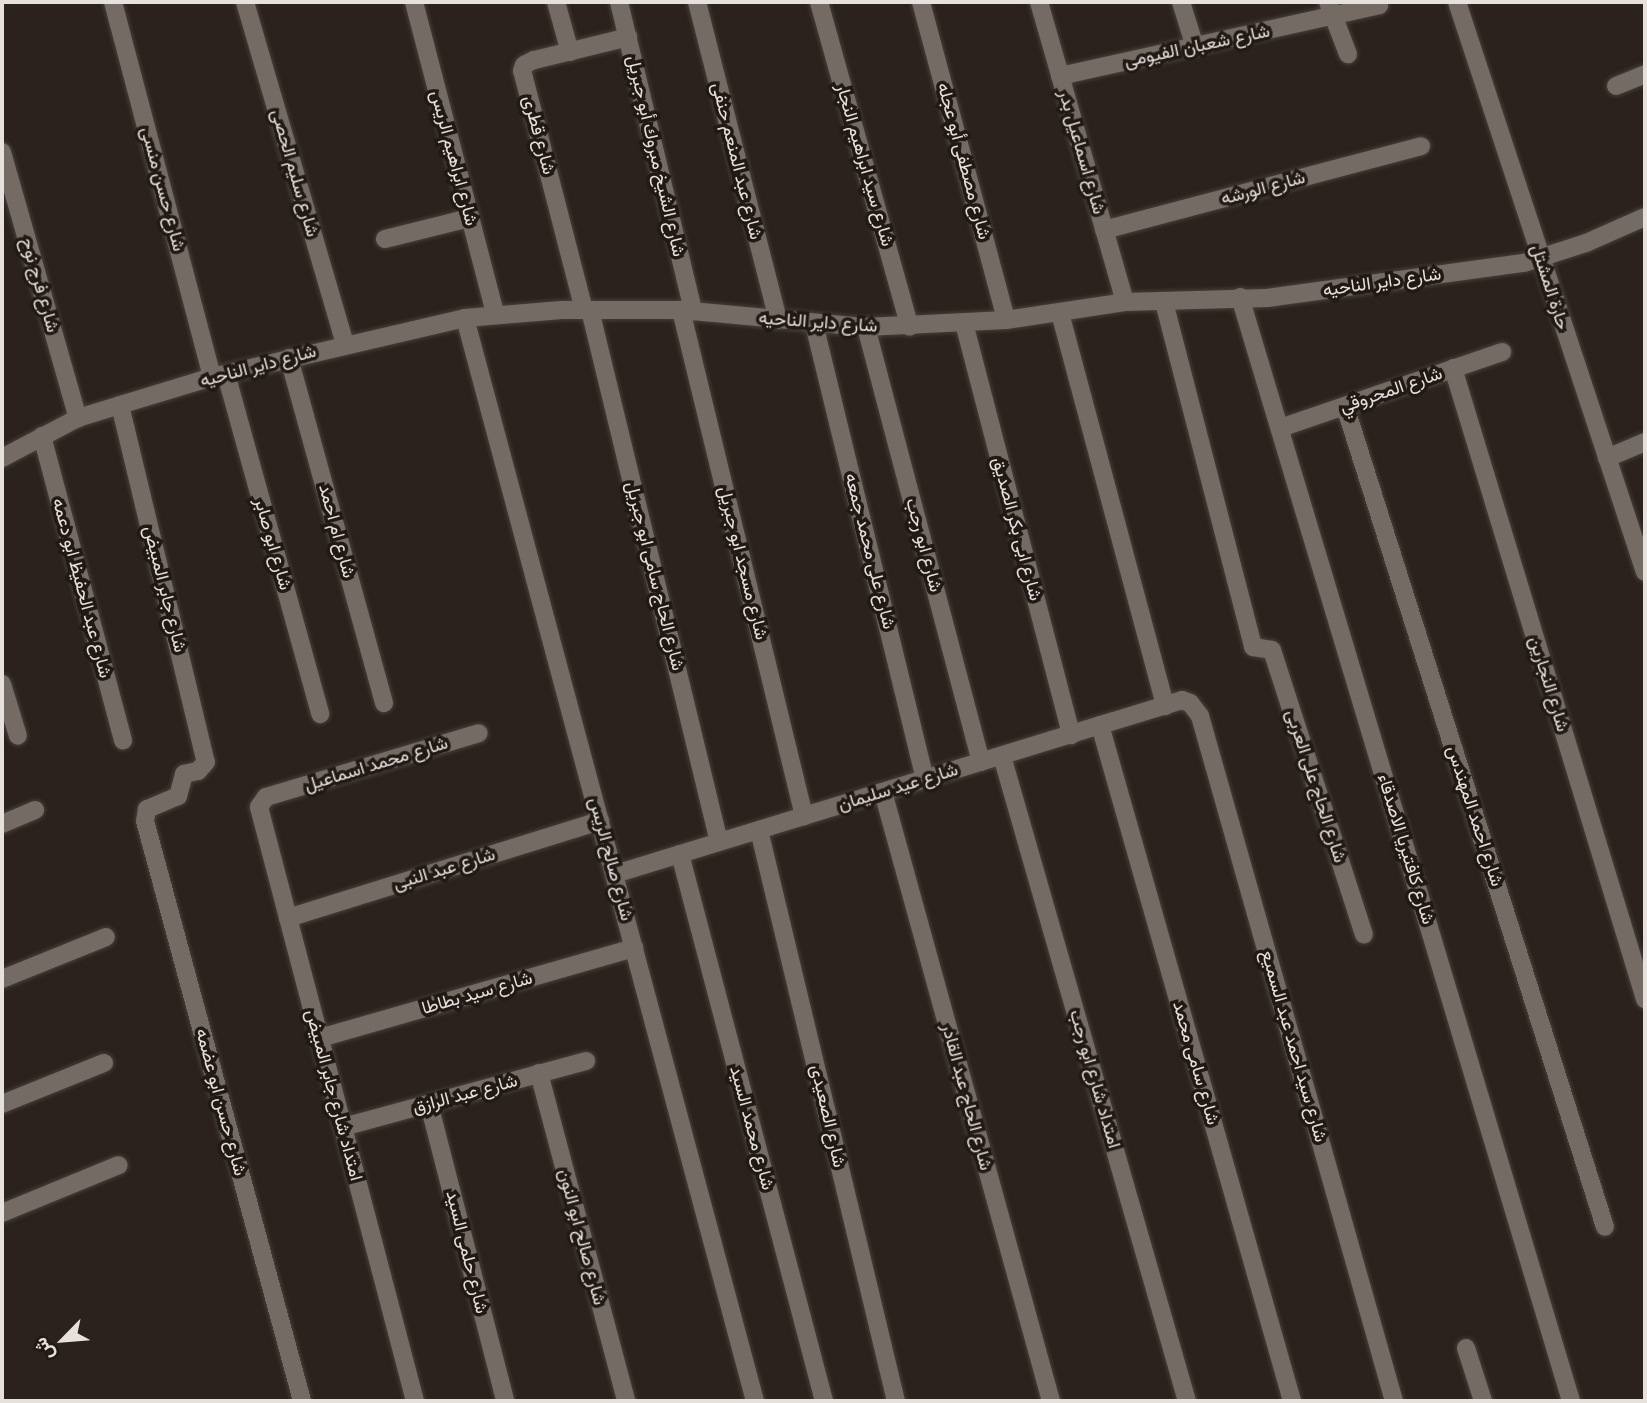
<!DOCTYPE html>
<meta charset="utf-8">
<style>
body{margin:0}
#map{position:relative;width:1647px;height:1403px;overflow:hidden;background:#2b221d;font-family:Roboto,Vazirmatn,sans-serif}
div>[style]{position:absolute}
.roads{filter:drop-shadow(0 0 2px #463f3b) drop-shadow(0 0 2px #463f3b)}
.minor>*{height:18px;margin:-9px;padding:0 9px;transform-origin:9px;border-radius:9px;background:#756b65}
span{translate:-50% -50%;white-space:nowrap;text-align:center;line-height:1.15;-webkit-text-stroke:7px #211914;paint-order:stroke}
.street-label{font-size:18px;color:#e7e1de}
.frame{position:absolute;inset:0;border:4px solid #e7e1de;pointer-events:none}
.north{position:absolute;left:28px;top:1305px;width:70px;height:70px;-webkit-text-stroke:5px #211914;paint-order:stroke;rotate:245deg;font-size:19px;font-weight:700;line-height:28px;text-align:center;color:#e7e1de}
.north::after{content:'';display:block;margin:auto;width:24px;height:32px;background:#e7e1de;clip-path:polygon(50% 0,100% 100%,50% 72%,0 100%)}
</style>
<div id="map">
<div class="roads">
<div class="minor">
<div style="left:113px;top:2px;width:388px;rotate:75.2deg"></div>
<div style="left:245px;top:2px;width:356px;rotate:73.7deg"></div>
<div style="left:414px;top:2px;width:321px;rotate:75.4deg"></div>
<div style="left:556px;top:2px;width:52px;rotate:74.4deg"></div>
<div style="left:619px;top:2px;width:318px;rotate:76.5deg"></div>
<div style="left:697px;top:2px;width:328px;rotate:75.7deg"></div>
<div style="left:819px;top:2px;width:337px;rotate:74.4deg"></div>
<div style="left:921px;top:2px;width:329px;rotate:75deg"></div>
<div style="left:1039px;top:2px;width:312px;rotate:74deg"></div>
<div style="left:1181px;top:2px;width:47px;rotate:72.7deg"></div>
<div style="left:1328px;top:2px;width:56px;rotate:69deg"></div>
<div style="left:1457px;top:2px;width:600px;rotate:71.75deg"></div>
<div style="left:1060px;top:76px;width:327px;rotate:-12.5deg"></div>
<div style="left:1616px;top:86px;width:31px;rotate:-22deg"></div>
<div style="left:2px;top:152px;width:277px;rotate:74.1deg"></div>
<div style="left:1104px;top:230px;width:328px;rotate:-14.8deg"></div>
<div style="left:385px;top:239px;width:88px;rotate:-13.9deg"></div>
<div style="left:1240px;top:297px;width:1153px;rotate:73.31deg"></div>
<div style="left:1164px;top:302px;width:356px;rotate:75.5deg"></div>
<div style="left:1253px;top:647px;width:19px;rotate:9deg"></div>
<div style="left:1272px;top:650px;width:299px;rotate:72.1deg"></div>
<div style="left:584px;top:310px;width:247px;rotate:-104.5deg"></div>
<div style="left:522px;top:71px;width:6px;rotate:-72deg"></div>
<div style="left:524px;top:65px;width:11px;rotate:-27deg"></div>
<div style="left:534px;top:60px;width:97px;rotate:-13.7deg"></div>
<div style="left:590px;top:310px;width:547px;rotate:76.37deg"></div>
<div style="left:681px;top:310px;width:521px;rotate:76.34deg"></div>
<div style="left:1060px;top:313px;width:407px;rotate:75deg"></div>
<div style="left:465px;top:318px;width:1121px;rotate:75.01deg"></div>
<div style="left:964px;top:323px;width:426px;rotate:75.4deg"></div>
<div style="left:814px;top:324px;width:468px;rotate:76.3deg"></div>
<div style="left:866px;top:327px;width:450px;rotate:75.2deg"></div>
<div style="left:289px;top:358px;width:358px;rotate:74.6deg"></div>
<div style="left:1453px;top:368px;width:660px;rotate:73.08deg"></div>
<div style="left:226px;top:374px;width:353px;rotate:74.5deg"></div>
<div style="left:120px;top:405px;width:367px;rotate:76.5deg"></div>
<div style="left:206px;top:762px;width:12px;rotate:132deg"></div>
<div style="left:198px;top:771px;width:14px;rotate:168deg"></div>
<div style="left:184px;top:774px;width:23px;rotate:105deg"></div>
<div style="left:178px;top:796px;width:34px;rotate:157deg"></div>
<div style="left:147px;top:809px;width:12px;rotate:99deg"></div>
<div style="left:145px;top:821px;width:601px;rotate:74.85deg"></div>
<div style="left:1345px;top:406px;width:861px;rotate:72.43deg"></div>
<div style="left:1280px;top:428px;width:235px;rotate:-18.9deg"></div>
<div style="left:42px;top:436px;width:315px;rotate:75.1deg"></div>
<div style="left:2px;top:458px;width:86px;rotate:-27.8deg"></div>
<div style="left:78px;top:418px;width:44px;rotate:-17.2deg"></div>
<div style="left:120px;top:405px;width:96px;rotate:-16.9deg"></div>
<div style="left:212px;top:377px;width:260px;rotate:-13.1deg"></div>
<div style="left:465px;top:318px;width:97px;rotate:-4.7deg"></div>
<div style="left:562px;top:310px;width:119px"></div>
<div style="left:681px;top:310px;width:186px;rotate:5.3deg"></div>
<div style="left:866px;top:327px;width:140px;rotate:-2.9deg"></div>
<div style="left:1006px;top:320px;width:120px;rotate:-8.6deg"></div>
<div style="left:1125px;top:302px;width:142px;rotate:-1.6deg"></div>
<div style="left:1267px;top:298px;width:259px;rotate:-7.8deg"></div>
<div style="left:1524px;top:263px;width:65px;rotate:-17.9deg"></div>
<div style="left:1586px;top:243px;width:64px;rotate:-23.8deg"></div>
<div style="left:1607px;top:458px;width:41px;rotate:-22.8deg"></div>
<div style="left:2px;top:684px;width:54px;rotate:72.9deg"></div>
<div style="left:1100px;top:725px;width:703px;rotate:74.14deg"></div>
<div style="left:1002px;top:756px;width:671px;rotate:74deg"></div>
<div style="left:883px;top:792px;width:632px;rotate:74.58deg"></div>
<div style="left:2px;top:824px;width:36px;rotate:-23deg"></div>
<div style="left:759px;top:830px;width:587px;rotate:76.51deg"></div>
<div style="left:680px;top:854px;width:566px;rotate:75.25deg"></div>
<div style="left:615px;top:874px;width:593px;rotate:-17.06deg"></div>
<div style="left:1182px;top:700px;width:9px;rotate:21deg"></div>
<div style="left:1190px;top:703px;width:16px;rotate:52deg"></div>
<div style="left:1200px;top:716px;width:712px;rotate:74.19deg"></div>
<div style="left:288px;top:918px;width:327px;rotate:-17.3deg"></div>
<div style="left:2px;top:979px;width:112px;rotate:-22deg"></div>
<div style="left:320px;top:1038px;width:327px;rotate:-16deg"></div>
<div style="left:539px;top:1073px;width:339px;rotate:75.1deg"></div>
<div style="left:2px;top:1104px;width:110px;rotate:-21.9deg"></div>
<div style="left:429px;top:1104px;width:307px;rotate:75.6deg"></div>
<div style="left:343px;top:1127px;width:252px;rotate:-15.2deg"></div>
<div style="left:2px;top:1213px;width:126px;rotate:-22.3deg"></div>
<div style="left:1466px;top:1348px;width:56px;rotate:72.2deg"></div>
<div style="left:415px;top:1401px;width:614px;rotate:-104.72deg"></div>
<div style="left:259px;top:807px;width:12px;rotate:-55deg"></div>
<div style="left:266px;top:797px;width:222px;rotate:-16.7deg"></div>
</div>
</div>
<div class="street-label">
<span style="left:1197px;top:46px;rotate:-12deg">شارع شعبان الفيومى</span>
<span style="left:539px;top:135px;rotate:75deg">شارع قطرى</span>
<span style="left:1082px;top:152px;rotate:74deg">شارع اسماعيل بدر</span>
<span style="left:656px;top:156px;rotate:77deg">شارع الشيخ مبروك أبو جبريل</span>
<span style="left:454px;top:158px;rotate:75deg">شارع ابراهيم الريس</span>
<span style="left:737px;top:161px;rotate:76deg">شارع عبد المنعم حنفى</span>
<span style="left:964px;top:161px;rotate:75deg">شارع مصطفى أبو عجله</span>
<span style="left:865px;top:165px;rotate:74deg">شارع سيد ابراهيم النجار</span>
<span style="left:295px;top:173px;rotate:74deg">شارع سليم الحصى</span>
<span style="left:1263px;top:188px;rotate:-15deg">شارع الورشه</span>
<span style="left:163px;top:189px;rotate:75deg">شارع حسن منسى</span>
<span style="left:1382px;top:282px;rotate:-8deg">شارع داير الناحيه</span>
<span style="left:40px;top:285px;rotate:74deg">شارع فرج نوح</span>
<span style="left:1550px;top:287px;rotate:72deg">حارة المشتل</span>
<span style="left:818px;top:322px;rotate:4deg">شارع داير الناحيه</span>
<span style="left:258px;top:366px;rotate:-15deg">شارع داير الناحيه</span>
<span style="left:1391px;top:390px;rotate:-19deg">شارع المحروقي</span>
<span style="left:1017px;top:529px;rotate:75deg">شارع ابى بكر الصديق</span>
<span style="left:337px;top:531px;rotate:75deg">شارع ام احمد</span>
<span style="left:273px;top:544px;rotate:74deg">شارع ابو صابر</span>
<span style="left:924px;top:545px;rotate:75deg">شارع ابو رجب</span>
<span style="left:870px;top:551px;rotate:76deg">شارع على محمد جمعه</span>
<span style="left:743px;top:563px;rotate:76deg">شارع مسجد ابو جبريل</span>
<span style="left:655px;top:576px;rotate:76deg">شارع الحاج سامى ابو جبريل</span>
<span style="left:82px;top:588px;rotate:75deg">شارع عبد الحفيظ ابو دعمه</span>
<span style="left:165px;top:589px;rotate:76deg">شارع جابر المبيض</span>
<span style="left:1549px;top:684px;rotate:73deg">شارع النجارين</span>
<span style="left:376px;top:764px;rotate:-17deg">شارع محمد اسماعيل</span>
<span style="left:1316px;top:786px;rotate:72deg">شارع الحاج على العربى</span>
<span style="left:898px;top:787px;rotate:-17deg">شارع عيد سليمان</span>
<span style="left:1475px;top:816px;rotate:72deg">شارع احمد المهندس</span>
<span style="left:1406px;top:849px;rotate:73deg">شارع كافتيريا الاصدقاء</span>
<span style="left:611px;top:859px;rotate:75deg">شارع صالح الريس</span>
<span style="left:444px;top:869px;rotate:-17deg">شارع عبد النبى</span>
<span style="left:477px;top:993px;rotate:-16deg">شارع سيد بطاطا</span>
<span style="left:1294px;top:1046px;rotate:74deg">شارع سيد احمد عبد السميع</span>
<span style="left:1196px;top:1063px;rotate:74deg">شارع سامى محمد</span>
<span style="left:1095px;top:1079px;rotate:74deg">امتداد شارع ابو رجب</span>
<span style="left:465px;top:1094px;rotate:-15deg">شارع عبد الرازق</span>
<span style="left:334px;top:1095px;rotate:75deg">امتداد شارع جابر المبيض</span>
<span style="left:967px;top:1097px;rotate:75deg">شارع الحاج عبد القادر</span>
<span style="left:221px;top:1102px;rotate:75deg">شارع حسن ابو عضمه</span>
<span style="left:828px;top:1116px;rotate:77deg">شارع الصعيدى</span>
<span style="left:752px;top:1128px;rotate:75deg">شارع محمد السيد</span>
<span style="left:582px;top:1237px;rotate:75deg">شارع صالح ابو النون</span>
<span style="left:467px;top:1252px;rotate:76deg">شارع حلمى السيد</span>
</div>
<div class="frame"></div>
<div class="north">ش</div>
</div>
